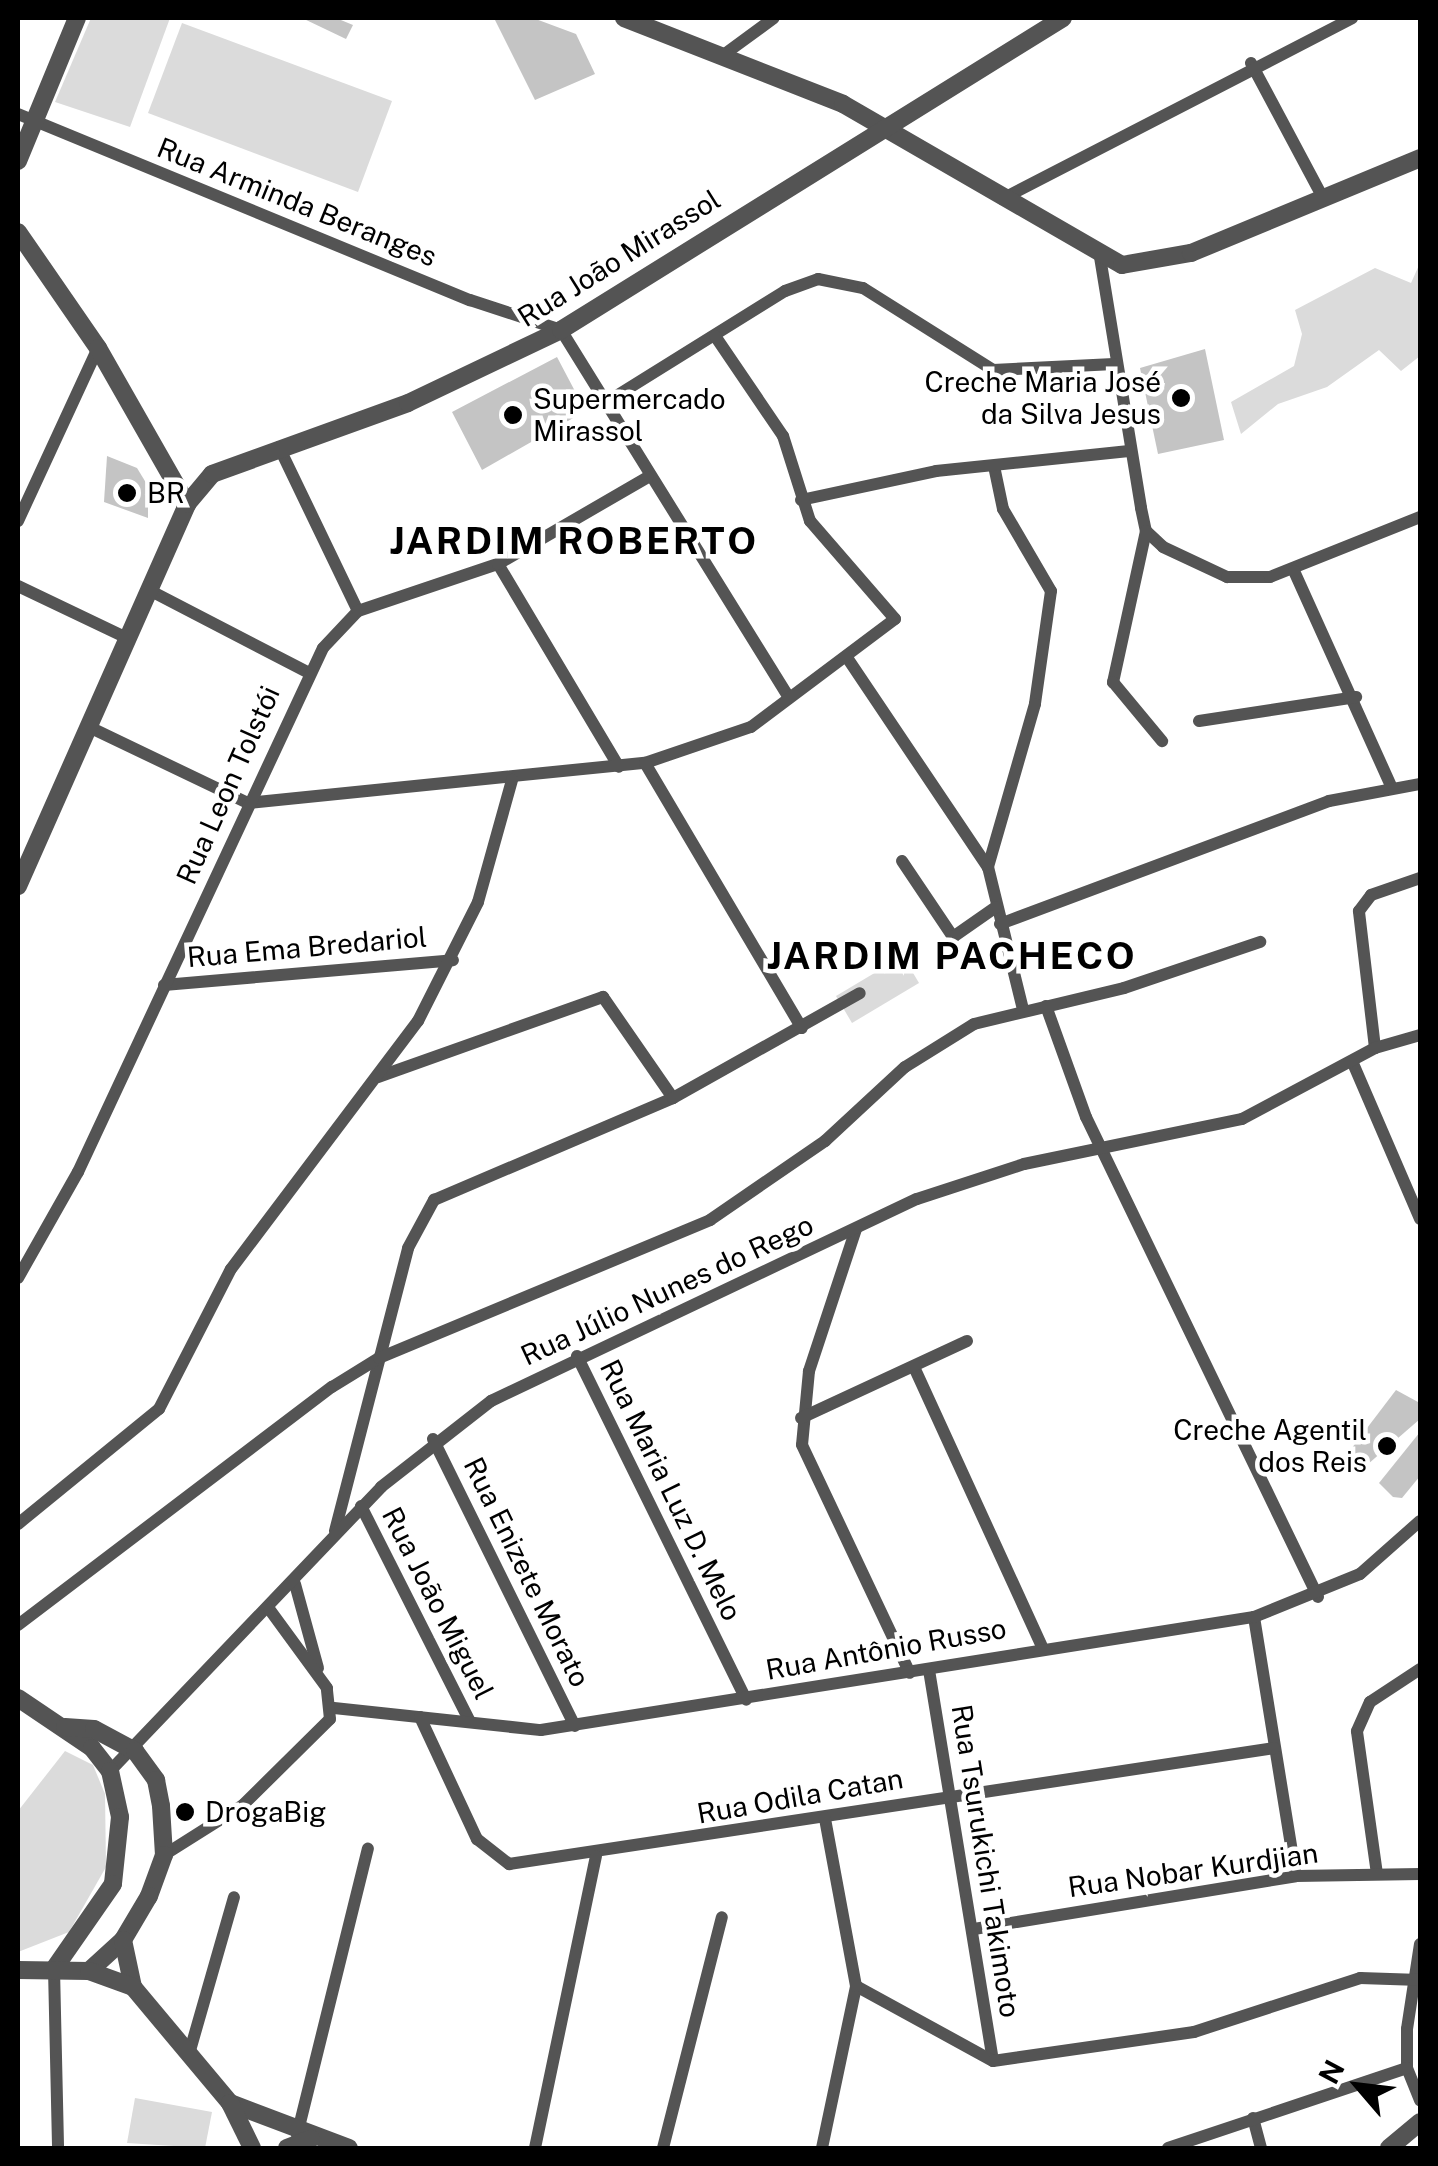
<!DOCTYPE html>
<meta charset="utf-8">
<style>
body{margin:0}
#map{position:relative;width:1438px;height:2166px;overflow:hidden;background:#fff;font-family:"Public Sans",sans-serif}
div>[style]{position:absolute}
.green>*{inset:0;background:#dbdbdb}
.building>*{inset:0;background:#c4c4c4}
.minor>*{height:12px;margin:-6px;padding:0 6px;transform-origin:6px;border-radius:6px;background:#545454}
.tertiary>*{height:18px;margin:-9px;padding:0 9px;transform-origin:9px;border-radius:9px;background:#545454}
.dots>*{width:28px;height:28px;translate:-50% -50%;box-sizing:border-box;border:5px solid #fff;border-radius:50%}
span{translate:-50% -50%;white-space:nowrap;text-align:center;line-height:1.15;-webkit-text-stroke:9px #fff;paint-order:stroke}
.street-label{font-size:28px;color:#000}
.poi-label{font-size:28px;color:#000}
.right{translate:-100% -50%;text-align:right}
.left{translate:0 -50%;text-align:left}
.district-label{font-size:38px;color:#000;font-weight:700;letter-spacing:2.5px}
.frame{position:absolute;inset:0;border:20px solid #000;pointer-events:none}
.north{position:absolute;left:1308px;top:2036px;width:100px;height:100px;-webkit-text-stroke:8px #fff;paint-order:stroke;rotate:298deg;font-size:28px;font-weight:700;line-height:40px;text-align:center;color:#000}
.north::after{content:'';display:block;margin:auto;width:35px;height:45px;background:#000;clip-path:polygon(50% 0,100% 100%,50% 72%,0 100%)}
</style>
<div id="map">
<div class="green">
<div style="clip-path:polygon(91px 18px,170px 18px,130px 127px,55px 102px)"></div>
<div style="clip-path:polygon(182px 23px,392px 101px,358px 192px,148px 113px)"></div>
<div style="clip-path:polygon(1420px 263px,1420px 356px,1401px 371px,1379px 350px,1327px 387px,1278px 404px,1241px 434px,1231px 402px,1294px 366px,1302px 334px,1295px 310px,1375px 268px,1411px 283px)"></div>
<div style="clip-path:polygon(903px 956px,919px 983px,852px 1023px,836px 996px)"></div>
<div style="clip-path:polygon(65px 1751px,93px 1765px,105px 1794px,106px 1867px,69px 1932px,18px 1952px,18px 1811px)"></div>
<div style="clip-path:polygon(135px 2098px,212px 2112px,205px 2148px,127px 2143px)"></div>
</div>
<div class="building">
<div style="clip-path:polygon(302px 18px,336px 18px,353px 25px,346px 39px)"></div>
<div style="clip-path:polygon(494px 18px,533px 18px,576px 34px,595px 74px,535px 100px)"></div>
<div style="clip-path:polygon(1205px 349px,1224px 440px,1158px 454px,1140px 368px)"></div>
<div style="clip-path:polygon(557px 357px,577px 395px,568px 400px,575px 417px,482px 470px,452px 412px)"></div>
<div style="clip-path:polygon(107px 456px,137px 468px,148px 486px,148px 518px,104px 502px)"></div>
<div style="clip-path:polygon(1396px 1390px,1418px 1402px,1420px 1419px,1360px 1471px,1345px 1457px)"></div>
<div style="clip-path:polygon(1420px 1432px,1420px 1476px,1402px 1498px,1393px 1497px,1379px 1483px)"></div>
</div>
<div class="minor">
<div style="left:722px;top:56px;width:64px;rotate:-36.2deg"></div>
<div style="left:1251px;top:63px;width:155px;rotate:61.9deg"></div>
<div style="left:18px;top:114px;width:489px;rotate:22.4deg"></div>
<div style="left:470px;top:300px;width:96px;rotate:18.2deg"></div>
<div style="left:561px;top:330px;width:433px;rotate:58.2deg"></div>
<div style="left:1002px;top:199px;width:394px;rotate:-27.3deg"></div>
<div style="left:1100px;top:257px;width:254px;rotate:80.7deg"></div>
<div style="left:1141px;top:508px;width:24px;rotate:78deg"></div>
<div style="left:1146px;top:531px;width:23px;rotate:43deg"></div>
<div style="left:1163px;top:547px;width:71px;rotate:25.1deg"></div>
<div style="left:1227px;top:577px;width:43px"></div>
<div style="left:1270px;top:577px;width:162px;rotate:-21.8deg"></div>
<div style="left:605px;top:403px;width:212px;rotate:-31.9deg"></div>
<div style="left:785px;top:291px;width:35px;rotate:-20deg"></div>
<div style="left:818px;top:279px;width:46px;rotate:11.3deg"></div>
<div style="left:863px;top:288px;width:154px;rotate:32.2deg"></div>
<div style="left:993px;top:370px;width:121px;rotate:-2.8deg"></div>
<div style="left:279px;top:447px;width:182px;rotate:64.3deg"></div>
<div style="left:994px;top:466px;width:44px;rotate:78.2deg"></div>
<div style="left:1003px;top:509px;width:95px;rotate:59.7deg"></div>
<div style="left:1051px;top:591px;width:114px;rotate:98.1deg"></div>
<div style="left:1035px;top:704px;width:170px;rotate:106.1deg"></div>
<div style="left:988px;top:867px;width:147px;rotate:76.2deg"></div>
<div style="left:801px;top:500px;width:138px;rotate:-12.1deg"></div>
<div style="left:936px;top:471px;width:194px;rotate:-5.9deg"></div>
<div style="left:18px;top:521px;width:191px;rotate:-65.2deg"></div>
<div style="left:1146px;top:531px;width:155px;rotate:102.3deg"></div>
<div style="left:1113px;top:682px;width:77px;rotate:50.3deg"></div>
<div style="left:498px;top:564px;width:236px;rotate:59.2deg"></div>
<div style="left:1294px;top:571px;width:238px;rotate:65.7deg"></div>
<div style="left:18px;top:586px;width:121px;rotate:25.5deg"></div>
<div style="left:149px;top:590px;width:178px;rotate:27.4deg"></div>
<div style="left:848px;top:659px;width:251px;rotate:56.1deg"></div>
<div style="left:1199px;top:721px;width:159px;rotate:-8.7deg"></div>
<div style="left:87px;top:726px;width:178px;rotate:25.6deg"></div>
<div style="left:248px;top:803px;width:399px;rotate:-5.8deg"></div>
<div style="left:645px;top:763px;width:112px;rotate:-18.8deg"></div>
<div style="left:751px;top:727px;width:180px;rotate:-36.9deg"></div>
<div style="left:895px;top:619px;width:130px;rotate:-130.9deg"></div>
<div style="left:810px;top:521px;width:89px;rotate:-107.6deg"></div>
<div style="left:783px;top:436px;width:121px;rotate:-124.2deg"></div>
<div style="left:645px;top:763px;width:308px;rotate:59.4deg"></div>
<div style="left:902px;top:861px;width:92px;rotate:56.1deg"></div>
<div style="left:953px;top:937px;width:52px;rotate:-34.9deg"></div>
<div style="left:1000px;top:924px;width:351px;rotate:-20.5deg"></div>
<div style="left:1329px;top:801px;width:93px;rotate:-10.6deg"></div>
<div style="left:164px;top:985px;width:290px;rotate:-4.9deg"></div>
<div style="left:1046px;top:1006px;width:118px;rotate:70.2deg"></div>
<div style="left:1086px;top:1117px;width:533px;rotate:64.2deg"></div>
<div style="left:1375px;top:1048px;width:138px;rotate:-96.7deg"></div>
<div style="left:1359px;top:911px;width:20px;rotate:-53deg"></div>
<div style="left:1371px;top:895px;width:52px;rotate:-19.1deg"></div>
<div style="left:1352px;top:1061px;width:172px;rotate:66.7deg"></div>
<div style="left:378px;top:1077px;width:239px;rotate:-19.6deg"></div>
<div style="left:603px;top:997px;width:123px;rotate:55.3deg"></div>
<div style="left:856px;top:1229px;width:150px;rotate:108.3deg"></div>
<div style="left:809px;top:1371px;width:74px;rotate:95.4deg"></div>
<div style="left:802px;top:1445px;width:252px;rotate:64.7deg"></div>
<div style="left:18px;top:1278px;width:122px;rotate:-60.5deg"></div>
<div style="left:78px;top:1172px;width:578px;rotate:-64.94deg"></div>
<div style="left:323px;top:648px;width:51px;rotate:-46.6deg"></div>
<div style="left:358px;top:611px;width:148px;rotate:-18.6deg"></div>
<div style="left:498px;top:564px;width:173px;rotate:-30.1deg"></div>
<div style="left:577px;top:1356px;width:383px;rotate:63.8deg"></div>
<div style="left:914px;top:1367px;width:306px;rotate:65.4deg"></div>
<div style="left:801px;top:1418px;width:183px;rotate:-24.9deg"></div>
<div style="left:433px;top:1439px;width:320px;rotate:63.7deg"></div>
<div style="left:361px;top:1506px;width:242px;rotate:63.2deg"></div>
<div style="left:18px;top:1524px;width:182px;rotate:-39.2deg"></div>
<div style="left:159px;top:1409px;width:157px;rotate:-62.8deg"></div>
<div style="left:231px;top:1269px;width:311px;rotate:-53deg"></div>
<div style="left:418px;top:1021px;width:133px;rotate:-63.2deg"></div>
<div style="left:478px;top:902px;width:127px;rotate:-74.4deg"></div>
<div style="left:335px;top:1531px;width:292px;rotate:-75.5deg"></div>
<div style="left:408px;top:1248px;width:55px;rotate:-61.6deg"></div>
<div style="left:434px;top:1200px;width:260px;rotate:-23.1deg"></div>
<div style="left:673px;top:1098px;width:214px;rotate:-29.3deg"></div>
<div style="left:295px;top:1584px;width:87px;rotate:74.7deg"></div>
<div style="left:1254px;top:1617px;width:262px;rotate:80.8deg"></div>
<div style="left:18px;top:1625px;width:394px;rotate:-37.2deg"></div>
<div style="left:332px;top:1387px;width:55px;rotate:-31.7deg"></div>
<div style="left:379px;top:1358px;width:359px;rotate:-22.6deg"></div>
<div style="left:710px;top:1220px;width:140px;rotate:-34.5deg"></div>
<div style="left:825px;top:1141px;width:109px;rotate:-42.8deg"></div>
<div style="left:905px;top:1067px;width:81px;rotate:-31.9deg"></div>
<div style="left:974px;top:1024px;width:154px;rotate:-13.5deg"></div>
<div style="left:1124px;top:988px;width:144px;rotate:-18.7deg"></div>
<div style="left:929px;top:1670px;width:396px;rotate:80.7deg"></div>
<div style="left:334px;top:1708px;width:208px;rotate:6.1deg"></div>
<div style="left:541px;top:1730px;width:722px;rotate:-9.01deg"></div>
<div style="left:1254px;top:1617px;width:114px;rotate:-22.1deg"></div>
<div style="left:1360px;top:1574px;width:80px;rotate:-41.5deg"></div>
<div style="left:420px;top:1717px;width:135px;rotate:65deg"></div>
<div style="left:477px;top:1839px;width:41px;rotate:38deg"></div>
<div style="left:509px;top:1864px;width:774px;rotate:-8.62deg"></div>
<div style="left:110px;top:1771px;width:393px;rotate:-46.3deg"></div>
<div style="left:381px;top:1487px;width:140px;rotate:-38deg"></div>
<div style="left:491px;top:1401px;width:471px;rotate:-25.4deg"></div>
<div style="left:917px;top:1199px;width:113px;rotate:-18.1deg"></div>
<div style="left:1024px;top:1164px;width:223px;rotate:-11.7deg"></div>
<div style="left:1242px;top:1119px;width:151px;rotate:-28.1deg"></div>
<div style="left:1375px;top:1048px;width:47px;rotate:-16.1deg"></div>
<div style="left:164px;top:1855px;width:93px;rotate:-32.3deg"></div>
<div style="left:243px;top:1805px;width:122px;rotate:-44.7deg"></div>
<div style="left:330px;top:1719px;width:31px;rotate:-96deg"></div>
<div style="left:327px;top:1688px;width:97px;rotate:-126.2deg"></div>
<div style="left:1377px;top:1874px;width:144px;rotate:-98deg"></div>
<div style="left:1357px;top:1731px;width:32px;rotate:-66deg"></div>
<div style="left:1370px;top:1702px;width:60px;rotate:-33.4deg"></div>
<div style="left:974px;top:1929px;width:326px;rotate:-9.3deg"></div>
<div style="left:1296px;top:1876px;width:124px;rotate:-0.9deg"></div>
<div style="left:1420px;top:1944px;width:86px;rotate:98.7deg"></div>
<div style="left:1407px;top:2029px;width:39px;rotate:90deg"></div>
<div style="left:1407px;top:2068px;width:35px;rotate:68deg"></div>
<div style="left:54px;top:1969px;width:179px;rotate:88.7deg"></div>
<div style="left:856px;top:1986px;width:156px;rotate:28.7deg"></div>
<div style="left:993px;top:2061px;width:203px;rotate:-8.2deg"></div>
<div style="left:1194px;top:2032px;width:175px;rotate:-18deg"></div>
<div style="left:1360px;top:1978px;width:60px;rotate:1.9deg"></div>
<div style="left:189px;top:2054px;width:163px;rotate:-74deg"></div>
<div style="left:1253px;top:2118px;width:31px;rotate:75deg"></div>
<div style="left:297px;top:2135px;width:295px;rotate:-76.1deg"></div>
<div style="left:535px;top:2148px;width:298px;rotate:-78.2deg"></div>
<div style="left:663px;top:2148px;width:238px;rotate:-75.7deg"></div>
<div style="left:822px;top:2148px;width:166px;rotate:-78.1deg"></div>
<div style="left:856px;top:1986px;width:171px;rotate:-100.5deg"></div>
<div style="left:1168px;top:2148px;width:252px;rotate:-18.5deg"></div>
</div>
<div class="tertiary">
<div style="left:624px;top:18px;width:235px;rotate:21.4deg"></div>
<div style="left:843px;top:104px;width:322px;rotate:30deg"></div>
<div style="left:1122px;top:265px;width:70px;rotate:-9.9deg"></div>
<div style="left:1191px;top:253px;width:248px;rotate:-22.5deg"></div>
<div style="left:18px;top:161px;width:155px;rotate:-67.6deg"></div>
<div style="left:18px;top:232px;width:141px;rotate:55.4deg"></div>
<div style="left:98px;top:348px;width:180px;rotate:60.3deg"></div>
<div style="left:18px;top:886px;width:418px;rotate:-66.1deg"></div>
<div style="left:187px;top:504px;width:39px;rotate:-50deg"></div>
<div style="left:212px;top:474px;width:208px;rotate:-19.9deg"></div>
<div style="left:408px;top:403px;width:170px;rotate:-25.5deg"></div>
<div style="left:561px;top:330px;width:591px;rotate:-31.86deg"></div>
<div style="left:18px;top:1698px;width:89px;rotate:34deg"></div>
<div style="left:92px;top:1748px;width:29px;rotate:52deg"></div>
<div style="left:110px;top:1771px;width:47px;rotate:77.7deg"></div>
<div style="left:120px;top:1817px;width:67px;rotate:96deg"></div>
<div style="left:113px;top:1884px;width:103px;rotate:124.8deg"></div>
<div style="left:65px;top:1727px;width:29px;rotate:4deg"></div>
<div style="left:94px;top:1729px;width:47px;rotate:28.2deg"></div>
<div style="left:135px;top:1751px;width:36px;rotate:54deg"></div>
<div style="left:156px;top:1780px;width:26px;rotate:79deg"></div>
<div style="left:161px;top:1806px;width:49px;rotate:86.5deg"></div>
<div style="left:164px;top:1855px;width:44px;rotate:110.1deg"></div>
<div style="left:149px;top:1896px;width:51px;rotate:120.6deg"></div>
<div style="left:123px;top:1940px;width:46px;rotate:137.6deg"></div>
<div style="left:123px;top:1940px;width:48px;rotate:78deg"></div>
<div style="left:133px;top:1987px;width:151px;rotate:50.1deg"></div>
<div style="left:230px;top:2103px;width:127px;rotate:20.7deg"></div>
<div style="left:18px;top:1970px;width:71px;rotate:0.8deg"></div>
<div style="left:89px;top:1971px;width:47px;rotate:20deg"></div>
<div style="left:230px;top:2103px;width:50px;rotate:63.9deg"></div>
<div style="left:287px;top:2148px;width:26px;rotate:-21deg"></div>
<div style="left:1389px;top:2148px;width:40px;rotate:-40deg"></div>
</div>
<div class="dots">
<div style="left:1181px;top:398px;background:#000"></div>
<div style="left:513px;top:415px;background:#000"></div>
<div style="left:127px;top:493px;background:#000"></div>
<div style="left:1387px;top:1446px;background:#000"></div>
<div style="left:185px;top:1812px;background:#000"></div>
</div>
<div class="street-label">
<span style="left:297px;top:202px;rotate:22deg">Rua Arminda Beranges</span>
<span style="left:619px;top:258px;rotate:-32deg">Rua João Mirassol</span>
<span style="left:228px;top:785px;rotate:-66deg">Rua Leon Tolstói</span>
<span style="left:307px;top:947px;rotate:-5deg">Rua Ema Bredariol</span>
<span style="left:667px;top:1290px;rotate:-25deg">Rua Júlio Nunes do Rego</span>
<span style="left:671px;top:1490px;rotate:64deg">Rua Maria Luz D. Melo</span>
<span style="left:527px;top:1572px;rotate:64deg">Rua Enizete Morato</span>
<span style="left:438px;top:1603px;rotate:63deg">Rua João Miguel</span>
<span style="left:886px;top:1649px;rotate:-10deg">Rua Antônio Russo</span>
<span style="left:800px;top:1796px;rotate:-10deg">Rua Odila Catan</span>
<span style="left:986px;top:1861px;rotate:81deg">Rua Tsurukichi Takimoto</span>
<span style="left:1193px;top:1870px;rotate:-8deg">Rua Nobar Kurdjian</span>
</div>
<div class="poi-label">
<span class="right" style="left:1161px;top:398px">Creche Maria José<br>da Silva Jesus</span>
<span class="left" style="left:533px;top:415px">Supermercado<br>Mirassol</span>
<span class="left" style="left:147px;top:493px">BR</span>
<span class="right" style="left:1367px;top:1446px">Creche Agentil<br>dos Reis</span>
<span class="left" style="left:205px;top:1812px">DrogaBig</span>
</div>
<div class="district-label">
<span style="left:574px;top:541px">JARDIM ROBERTO</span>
<span style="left:952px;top:956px">JARDIM PACHECO</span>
</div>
<div class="frame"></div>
<div class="north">N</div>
</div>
